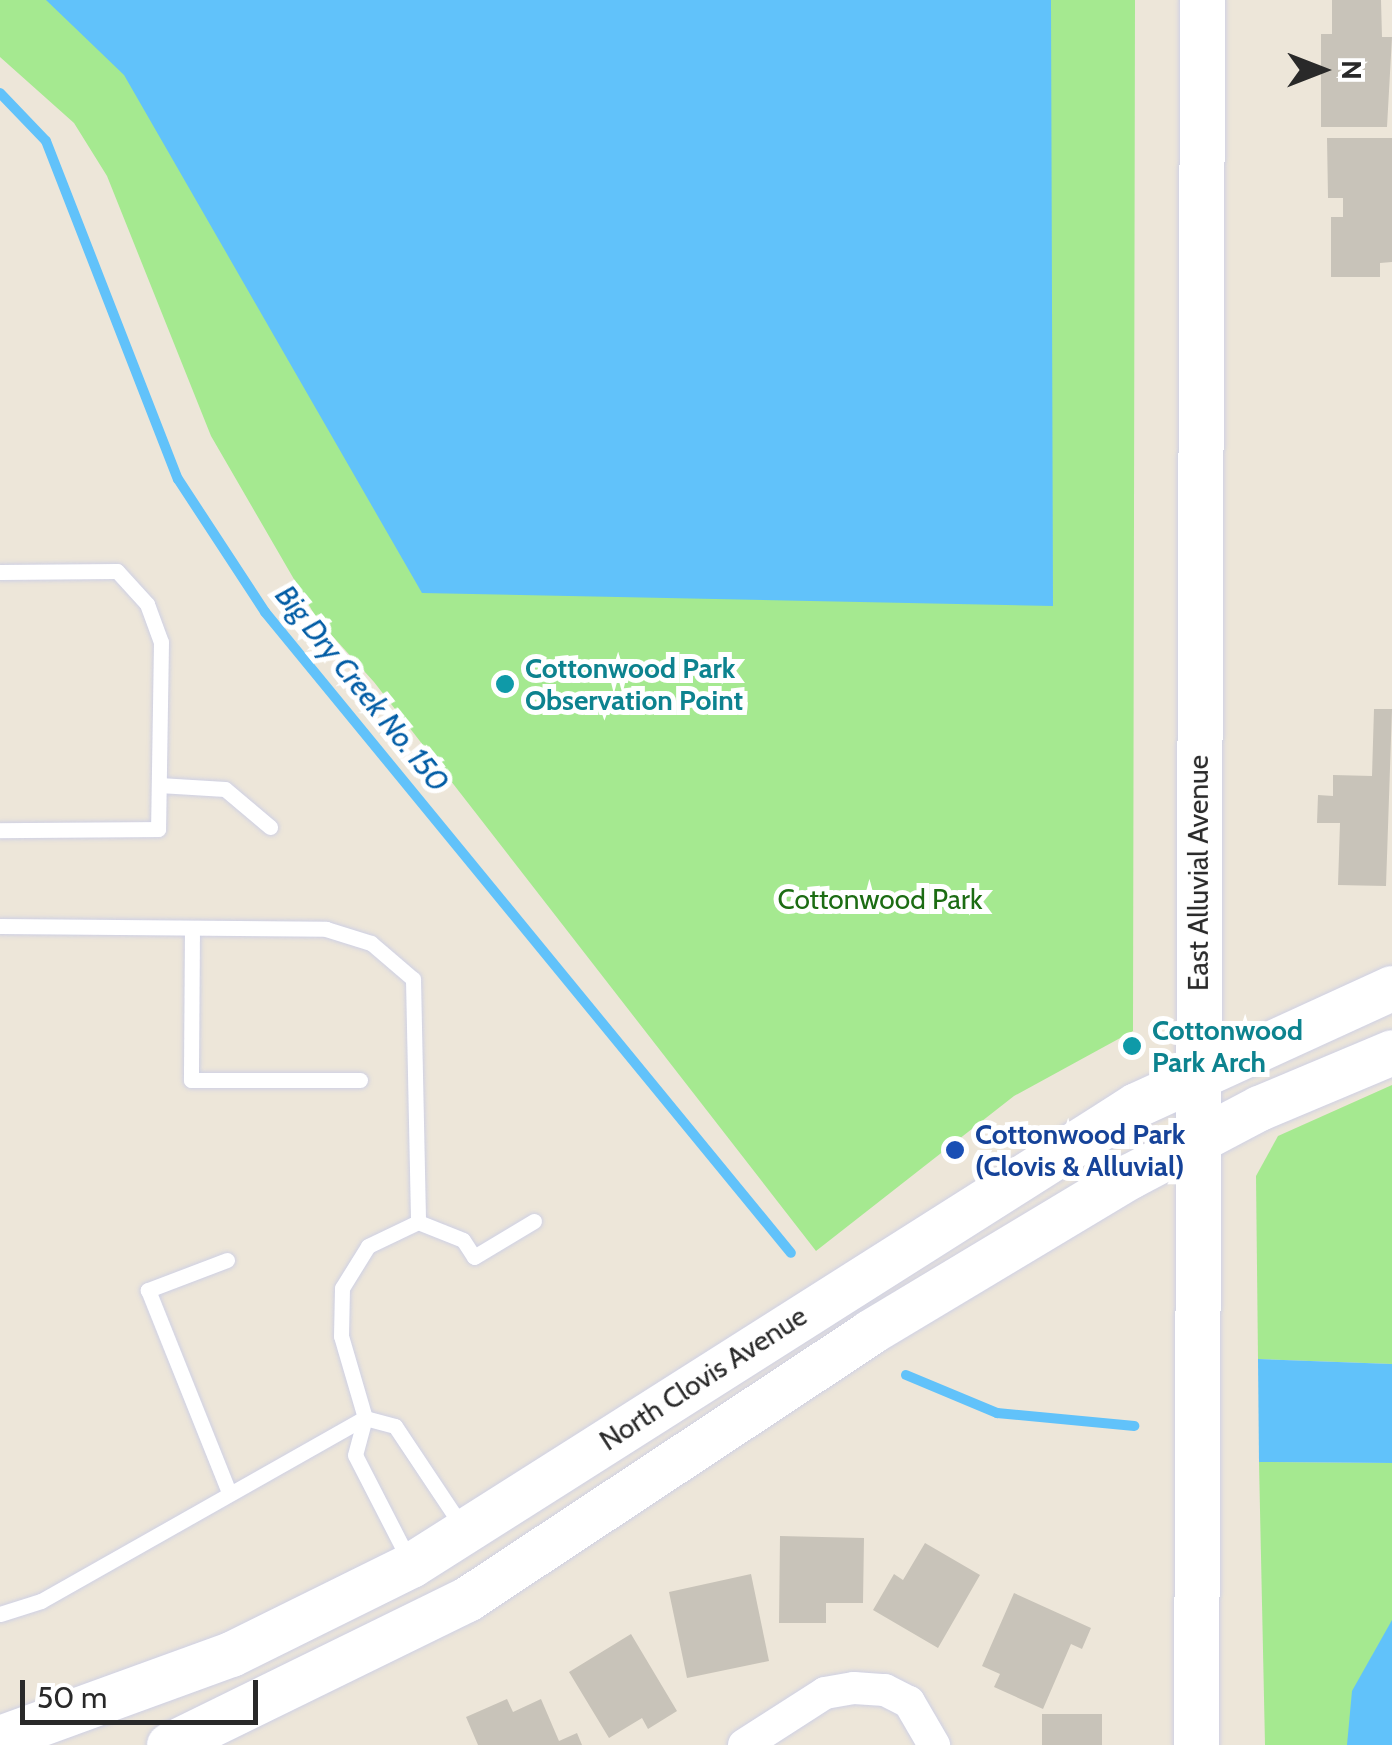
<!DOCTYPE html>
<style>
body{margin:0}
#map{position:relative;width:1392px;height:1745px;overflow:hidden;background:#ede6d9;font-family:Cabin,sans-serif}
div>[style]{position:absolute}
.green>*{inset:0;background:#a5e990}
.water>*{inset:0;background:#61c2fa}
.stream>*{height:10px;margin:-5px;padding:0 5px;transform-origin:5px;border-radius:5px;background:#61c2fa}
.building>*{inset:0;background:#c8c3b9}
.roads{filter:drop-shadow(0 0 2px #ced0e4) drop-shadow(0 0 2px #ced0e4)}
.lane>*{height:15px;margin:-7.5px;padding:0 7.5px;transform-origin:7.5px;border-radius:7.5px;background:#fff}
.street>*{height:32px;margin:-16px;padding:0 16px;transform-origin:16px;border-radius:16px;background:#fff}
.secondary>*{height:45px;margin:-22.5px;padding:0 22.5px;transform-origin:22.5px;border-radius:22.5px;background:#fff}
.dots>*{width:28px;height:28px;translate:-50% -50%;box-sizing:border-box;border:5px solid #fff;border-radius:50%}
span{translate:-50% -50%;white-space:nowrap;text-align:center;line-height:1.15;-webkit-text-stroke:10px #fff;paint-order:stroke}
.culture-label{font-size:28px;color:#0d838f;font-weight:700}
.left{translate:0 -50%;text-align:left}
.street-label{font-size:28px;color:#292929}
.park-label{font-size:28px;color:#1c6c13}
.transit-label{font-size:28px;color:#164399;font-weight:700}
.water-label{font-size:30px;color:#015ca5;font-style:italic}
.north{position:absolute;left:1272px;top:20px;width:100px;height:100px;-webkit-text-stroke:8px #fff;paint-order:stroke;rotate:90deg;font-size:28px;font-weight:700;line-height:40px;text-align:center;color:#292929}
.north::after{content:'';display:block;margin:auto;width:35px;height:45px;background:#292929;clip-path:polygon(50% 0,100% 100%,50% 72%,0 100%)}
.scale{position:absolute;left:20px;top:1680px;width:238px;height:45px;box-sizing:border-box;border:5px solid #292929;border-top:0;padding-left:12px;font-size:30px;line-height:35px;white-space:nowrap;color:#292929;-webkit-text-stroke:8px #fff;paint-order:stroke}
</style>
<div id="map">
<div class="green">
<div style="clip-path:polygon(0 0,1135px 0,1133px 1031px,1014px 1096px,816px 1251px,374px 682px,317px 619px,211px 436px,107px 176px,74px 123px,0 57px)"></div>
<div style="clip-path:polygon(1392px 1085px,1392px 1364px,1258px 1359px,1256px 1176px,1278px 1136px)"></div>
<div style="clip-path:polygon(1259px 1462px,1392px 1463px,1392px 1745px,1265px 1745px)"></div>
</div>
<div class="water">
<div style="clip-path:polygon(46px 0,1051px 0,1053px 606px,422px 593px,124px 75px)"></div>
<div style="clip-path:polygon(1258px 1359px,1392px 1364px,1392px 1463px,1259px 1462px)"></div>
<div style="clip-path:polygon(1392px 1620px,1392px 1745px,1347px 1745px,1352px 1691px)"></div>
</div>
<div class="stream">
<div style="left:0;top:93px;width:66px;rotate:46.2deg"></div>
<div style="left:46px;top:141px;width:363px;rotate:68.7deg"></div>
<div style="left:178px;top:479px;width:159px;rotate:56.8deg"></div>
<div style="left:265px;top:612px;width:829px;rotate:50.63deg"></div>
<div style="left:906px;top:1375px;width:99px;rotate:22.7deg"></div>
<div style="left:997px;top:1413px;width:138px;rotate:5.4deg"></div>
</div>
<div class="building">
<div style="clip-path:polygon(1332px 0,1381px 0,1382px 37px,1392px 37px,1387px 127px,1321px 127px,1321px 34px,1332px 34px)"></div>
<div style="clip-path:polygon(1327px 138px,1392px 138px,1392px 262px,1380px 263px,1380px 277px,1331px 277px,1331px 217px,1343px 217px,1343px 198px,1328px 198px)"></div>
<div style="clip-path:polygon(1374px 709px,1392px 709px,1386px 886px,1338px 885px,1340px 823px,1317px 823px,1318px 795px,1333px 796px,1333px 775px,1372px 776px)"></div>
<div style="clip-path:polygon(780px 1536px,864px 1538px,863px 1603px,826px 1603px,826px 1623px,779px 1623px)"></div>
<div style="clip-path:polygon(925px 1543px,980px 1575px,938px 1648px,873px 1610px,894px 1574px,903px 1580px)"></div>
<div style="clip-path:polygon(751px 1574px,769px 1661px,687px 1678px,669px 1592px)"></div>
<div style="clip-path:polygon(1014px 1593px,1091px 1628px,1082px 1649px,1071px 1644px,1043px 1709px,994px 1687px,1000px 1674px,982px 1666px)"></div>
<div style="clip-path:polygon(631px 1634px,677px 1711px,648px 1729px,642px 1718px,609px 1738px,569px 1672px)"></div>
<div style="clip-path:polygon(507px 1699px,513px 1712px,541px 1699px,559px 1741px,577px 1733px,582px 1745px,478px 1745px,466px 1717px)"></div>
<div style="clip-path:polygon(1042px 1714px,1102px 1714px,1102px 1745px,1042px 1745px)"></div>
</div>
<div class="roads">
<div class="lane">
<div style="left:0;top:572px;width:117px;rotate:-0.5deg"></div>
<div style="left:117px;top:571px;width:45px;rotate:47.7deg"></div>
<div style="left:147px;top:604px;width:40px;rotate:69.8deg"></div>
<div style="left:161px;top:642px;width:187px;rotate:90.9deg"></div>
<div style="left:158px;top:829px;width:158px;rotate:179.6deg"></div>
<div style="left:159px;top:785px;width:66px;rotate:3.5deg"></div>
<div style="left:225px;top:789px;width:59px;rotate:40.2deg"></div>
<div style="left:0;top:926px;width:326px;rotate:0.5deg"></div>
<div style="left:326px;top:929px;width:47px;rotate:17.3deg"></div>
<div style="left:371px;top:943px;width:55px;rotate:40.6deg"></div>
<div style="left:413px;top:979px;width:243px;rotate:88.8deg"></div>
<div style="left:192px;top:928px;width:152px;rotate:90.4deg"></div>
<div style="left:191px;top:1080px;width:169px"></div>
<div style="left:227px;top:1260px;width:85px;rotate:159.2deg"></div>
<div style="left:148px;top:1290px;width:219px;rotate:68.2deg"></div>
<div style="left:410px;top:1562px;width:120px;rotate:-117.2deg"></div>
<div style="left:355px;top:1455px;width:38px;rotate:-75deg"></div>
<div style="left:365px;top:1418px;width:31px;rotate:15deg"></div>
<div style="left:395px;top:1426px;width:123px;rotate:56.3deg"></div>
<div style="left:0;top:1614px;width:43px;rotate:-17.6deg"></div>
<div style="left:41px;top:1601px;width:372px;rotate:-29.5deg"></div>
<div style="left:365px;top:1418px;width:85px;rotate:-106.3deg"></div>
<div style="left:341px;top:1336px;width:48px;rotate:-88.8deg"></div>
<div style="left:342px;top:1288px;width:49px;rotate:-58.2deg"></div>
<div style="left:368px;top:1246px;width:55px;rotate:-25.6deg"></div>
<div style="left:418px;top:1222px;width:48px;rotate:21.8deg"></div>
<div style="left:463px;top:1240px;width:20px;rotate:57deg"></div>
<div style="left:474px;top:1257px;width:70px;rotate:-31deg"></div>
</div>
<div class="street">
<div style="left:744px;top:1745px;width:96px;rotate:-32.7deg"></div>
<div style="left:825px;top:1693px;width:29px;rotate:-10deg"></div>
<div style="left:854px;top:1688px;width:31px;rotate:4deg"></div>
<div style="left:885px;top:1690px;width:27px;rotate:27deg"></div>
<div style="left:909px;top:1702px;width:50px;rotate:59.8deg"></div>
</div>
<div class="secondary">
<div style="left:0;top:1738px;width:246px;rotate:-20deg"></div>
<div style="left:231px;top:1654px;width:201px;rotate:-26.3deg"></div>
<div style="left:411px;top:1565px;width:859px;rotate:-32.39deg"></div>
<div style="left:1136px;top:1105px;width:281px;rotate:-24.6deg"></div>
<div style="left:169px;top:1745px;width:332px;rotate:-26.1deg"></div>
<div style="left:467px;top:1599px;width:483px;rotate:-33.5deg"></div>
<div style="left:870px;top:1332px;width:303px;rotate:-31deg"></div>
<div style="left:1130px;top:1176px;width:146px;rotate:-27.8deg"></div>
<div style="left:1259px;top:1108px;width:144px;rotate:-22.8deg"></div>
<div style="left:1196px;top:1745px;width:1745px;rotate:-89.8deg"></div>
</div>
</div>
<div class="dots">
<div style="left:505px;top:684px;background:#0f9aa8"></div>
<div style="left:1132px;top:1046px;background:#0f9aa8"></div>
<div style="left:955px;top:1150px;background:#1a4fb4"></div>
</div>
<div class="culture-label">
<span class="left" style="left:525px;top:684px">Cottonwood Park<br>Observation Point</span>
<span class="left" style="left:1152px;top:1046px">Cottonwood<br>Park Arch</span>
</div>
<div class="street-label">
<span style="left:1198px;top:873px;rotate:-90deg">East Alluvial Avenue</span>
<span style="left:703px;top:1378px;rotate:-33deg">North Clovis Avenue</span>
</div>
<div class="park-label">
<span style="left:880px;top:899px">Cottonwood Park</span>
</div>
<div class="transit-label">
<span class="left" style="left:975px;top:1150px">Cottonwood Park<br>(Clovis &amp; Alluvial)</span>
</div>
<div class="water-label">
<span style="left:362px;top:689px;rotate:51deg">Big Dry Creek No. 150</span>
</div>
<div class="north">N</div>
<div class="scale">50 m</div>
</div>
